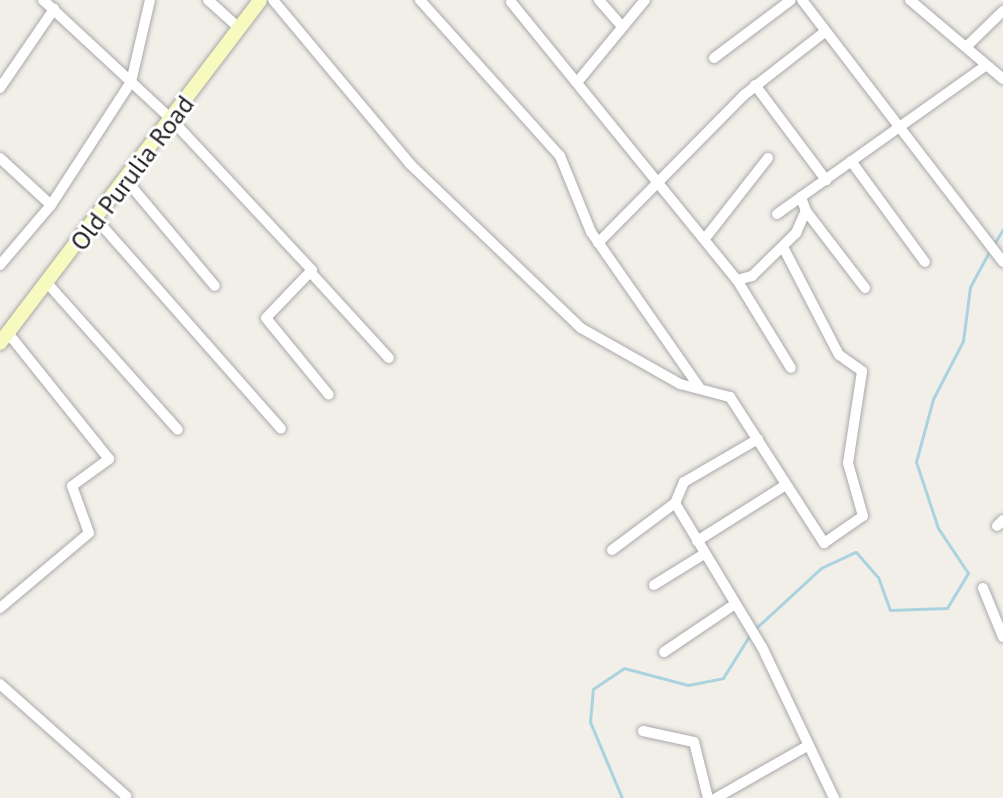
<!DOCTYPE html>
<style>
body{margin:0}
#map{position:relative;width:1003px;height:798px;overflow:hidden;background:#f2efe9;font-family:"PT Sans",sans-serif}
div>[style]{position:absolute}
.stream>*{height:3px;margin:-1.5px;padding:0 1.5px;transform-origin:1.5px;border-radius:1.5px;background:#aad3df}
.roads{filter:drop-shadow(0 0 2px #a9a9a9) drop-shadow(0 0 2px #a9a9a9)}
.minor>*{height:10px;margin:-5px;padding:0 5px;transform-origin:5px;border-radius:5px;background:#fff}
.secondary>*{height:14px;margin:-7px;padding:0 7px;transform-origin:7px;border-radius:7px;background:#f7fabf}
span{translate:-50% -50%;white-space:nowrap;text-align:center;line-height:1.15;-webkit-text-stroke:6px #fff;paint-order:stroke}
.street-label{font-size:26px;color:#222}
</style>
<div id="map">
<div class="stream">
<div style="left:994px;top:244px;width:17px;rotate:-59deg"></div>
<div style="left:756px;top:628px;width:88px;rotate:-42.7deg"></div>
<div style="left:821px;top:568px;width:38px;rotate:-25deg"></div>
<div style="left:856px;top:552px;width:33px;rotate:49deg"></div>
<div style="left:878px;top:577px;width:35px;rotate:70deg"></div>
<div style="left:890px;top:610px;width:57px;rotate:-2deg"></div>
<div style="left:947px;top:608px;width:41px;rotate:-59deg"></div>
<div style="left:968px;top:573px;width:54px;rotate:-123.7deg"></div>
<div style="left:938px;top:528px;width:70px;rotate:-108.4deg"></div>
<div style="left:916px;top:462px;width:65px;rotate:-74.9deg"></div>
<div style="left:933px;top:399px;width:65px;rotate:-62.7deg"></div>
<div style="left:963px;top:341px;width:54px;rotate:-82.6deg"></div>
<div style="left:970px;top:287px;width:42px;rotate:-61.6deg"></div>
<div style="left:622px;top:798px;width:82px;rotate:-112.8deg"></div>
<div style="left:590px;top:722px;width:33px;rotate:-85deg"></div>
<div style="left:593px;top:689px;width:37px;rotate:-34deg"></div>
<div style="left:624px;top:668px;width:66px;rotate:14.9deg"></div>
<div style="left:688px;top:685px;width:36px;rotate:-11deg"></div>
<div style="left:723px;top:678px;width:53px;rotate:-58.1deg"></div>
</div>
<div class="roads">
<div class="minor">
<div style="left:43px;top:0;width:175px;rotate:42.9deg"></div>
<div style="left:171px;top:119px;width:207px;rotate:47deg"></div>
<div style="left:312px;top:270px;width:66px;rotate:133.8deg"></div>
<div style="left:266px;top:318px;width:99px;rotate:50.7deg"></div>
<div style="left:208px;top:0;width:42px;rotate:42.1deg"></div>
<div style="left:273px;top:0;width:214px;rotate:50.1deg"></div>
<div style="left:410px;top:164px;width:237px;rotate:43.8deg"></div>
<div style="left:581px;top:328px;width:114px;rotate:29.5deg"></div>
<div style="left:680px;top:384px;width:52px;rotate:14.6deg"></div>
<div style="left:730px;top:397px;width:174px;rotate:57.2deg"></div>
<div style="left:824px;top:543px;width:47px;rotate:-34.7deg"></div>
<div style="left:863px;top:516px;width:55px;rotate:-105.8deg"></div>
<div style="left:848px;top:463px;width:93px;rotate:-81.3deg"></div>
<div style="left:862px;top:371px;width:28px;rotate:-145deg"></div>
<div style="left:839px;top:355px;width:119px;rotate:-117.4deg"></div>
<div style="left:420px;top:0;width:210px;rotate:48.1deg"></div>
<div style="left:560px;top:156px;width:82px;rotate:67.8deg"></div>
<div style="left:591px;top:232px;width:189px;rotate:55.1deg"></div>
<div style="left:599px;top:0;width:35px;rotate:49deg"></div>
<div style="left:802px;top:0;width:330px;rotate:52.5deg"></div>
<div style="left:910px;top:0;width:122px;rotate:40.3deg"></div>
<div style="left:511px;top:2px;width:358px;rotate:50.9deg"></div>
<div style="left:737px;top:280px;width:16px;rotate:-15deg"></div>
<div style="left:752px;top:276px;width:62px;rotate:-44.3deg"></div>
<div style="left:796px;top:233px;width:24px;rotate:-66deg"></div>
<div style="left:806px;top:211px;width:15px;rotate:-110deg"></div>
<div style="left:966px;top:47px;width:52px;rotate:-44.2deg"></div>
<div style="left:714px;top:58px;width:96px;rotate:-37deg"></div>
<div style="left:579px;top:80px;width:104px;rotate:-50.5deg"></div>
<div style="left:755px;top:85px;width:119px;rotate:53.2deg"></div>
<div style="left:0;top:88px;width:96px;rotate:-55.6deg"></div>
<div style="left:0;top:158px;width:69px;rotate:42.7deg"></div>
<div style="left:851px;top:161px;width:125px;rotate:53.8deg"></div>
<div style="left:126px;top:180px;width:138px;rotate:50deg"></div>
<div style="left:806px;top:211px;width:97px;rotate:52.5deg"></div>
<div style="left:777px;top:214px;width:255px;rotate:-35.4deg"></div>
<div style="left:97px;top:220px;width:278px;rotate:48.6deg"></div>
<div style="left:707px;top:236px;width:99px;rotate:-52deg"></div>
<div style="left:598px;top:243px;width:208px;rotate:-45.4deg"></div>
<div style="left:744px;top:95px;width:99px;rotate:-38deg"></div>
<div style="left:0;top:265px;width:79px;rotate:-49.6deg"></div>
<div style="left:51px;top:205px;width:147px;rotate:-57deg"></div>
<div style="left:131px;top:82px;width:84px;rotate:-77deg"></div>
<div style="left:314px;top:276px;width:111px;rotate:47.6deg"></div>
<div style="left:737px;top:280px;width:103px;rotate:58.5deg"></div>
<div style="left:48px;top:284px;width:195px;rotate:48.3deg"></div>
<div style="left:758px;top:439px;width:86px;rotate:149.8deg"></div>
<div style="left:684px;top:482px;width:23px;rotate:113deg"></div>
<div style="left:675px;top:503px;width:168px;rotate:58.9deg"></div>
<div style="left:762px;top:647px;width:167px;rotate:64.5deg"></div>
<div style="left:997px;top:526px;width:8px;rotate:-45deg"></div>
<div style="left:697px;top:541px;width:103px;rotate:-32.3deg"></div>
<div style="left:612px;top:550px;width:79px;rotate:-36.7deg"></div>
<div style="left:654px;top:585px;width:59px;rotate:-31.8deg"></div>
<div style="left:983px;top:588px;width:53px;rotate:67.8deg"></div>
<div style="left:0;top:608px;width:116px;rotate:-40.1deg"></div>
<div style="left:89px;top:533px;width:50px;rotate:-109.9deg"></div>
<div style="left:72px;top:486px;width:46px;rotate:-36.1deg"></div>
<div style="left:109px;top:459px;width:161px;rotate:-128.7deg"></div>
<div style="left:664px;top:652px;width:86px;rotate:-34.1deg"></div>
<div style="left:0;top:684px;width:169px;rotate:41.6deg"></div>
<div style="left:643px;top:731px;width:52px;rotate:12.2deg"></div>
<div style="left:694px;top:742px;width:58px;rotate:76deg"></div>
<div style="left:716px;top:798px;width:105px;rotate:-29.7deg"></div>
</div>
<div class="secondary">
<div style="left:0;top:343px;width:430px;rotate:-52.8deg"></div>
</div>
</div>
<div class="street-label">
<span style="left:132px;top:173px;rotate:-53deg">Old Purulia Road</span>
</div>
</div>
